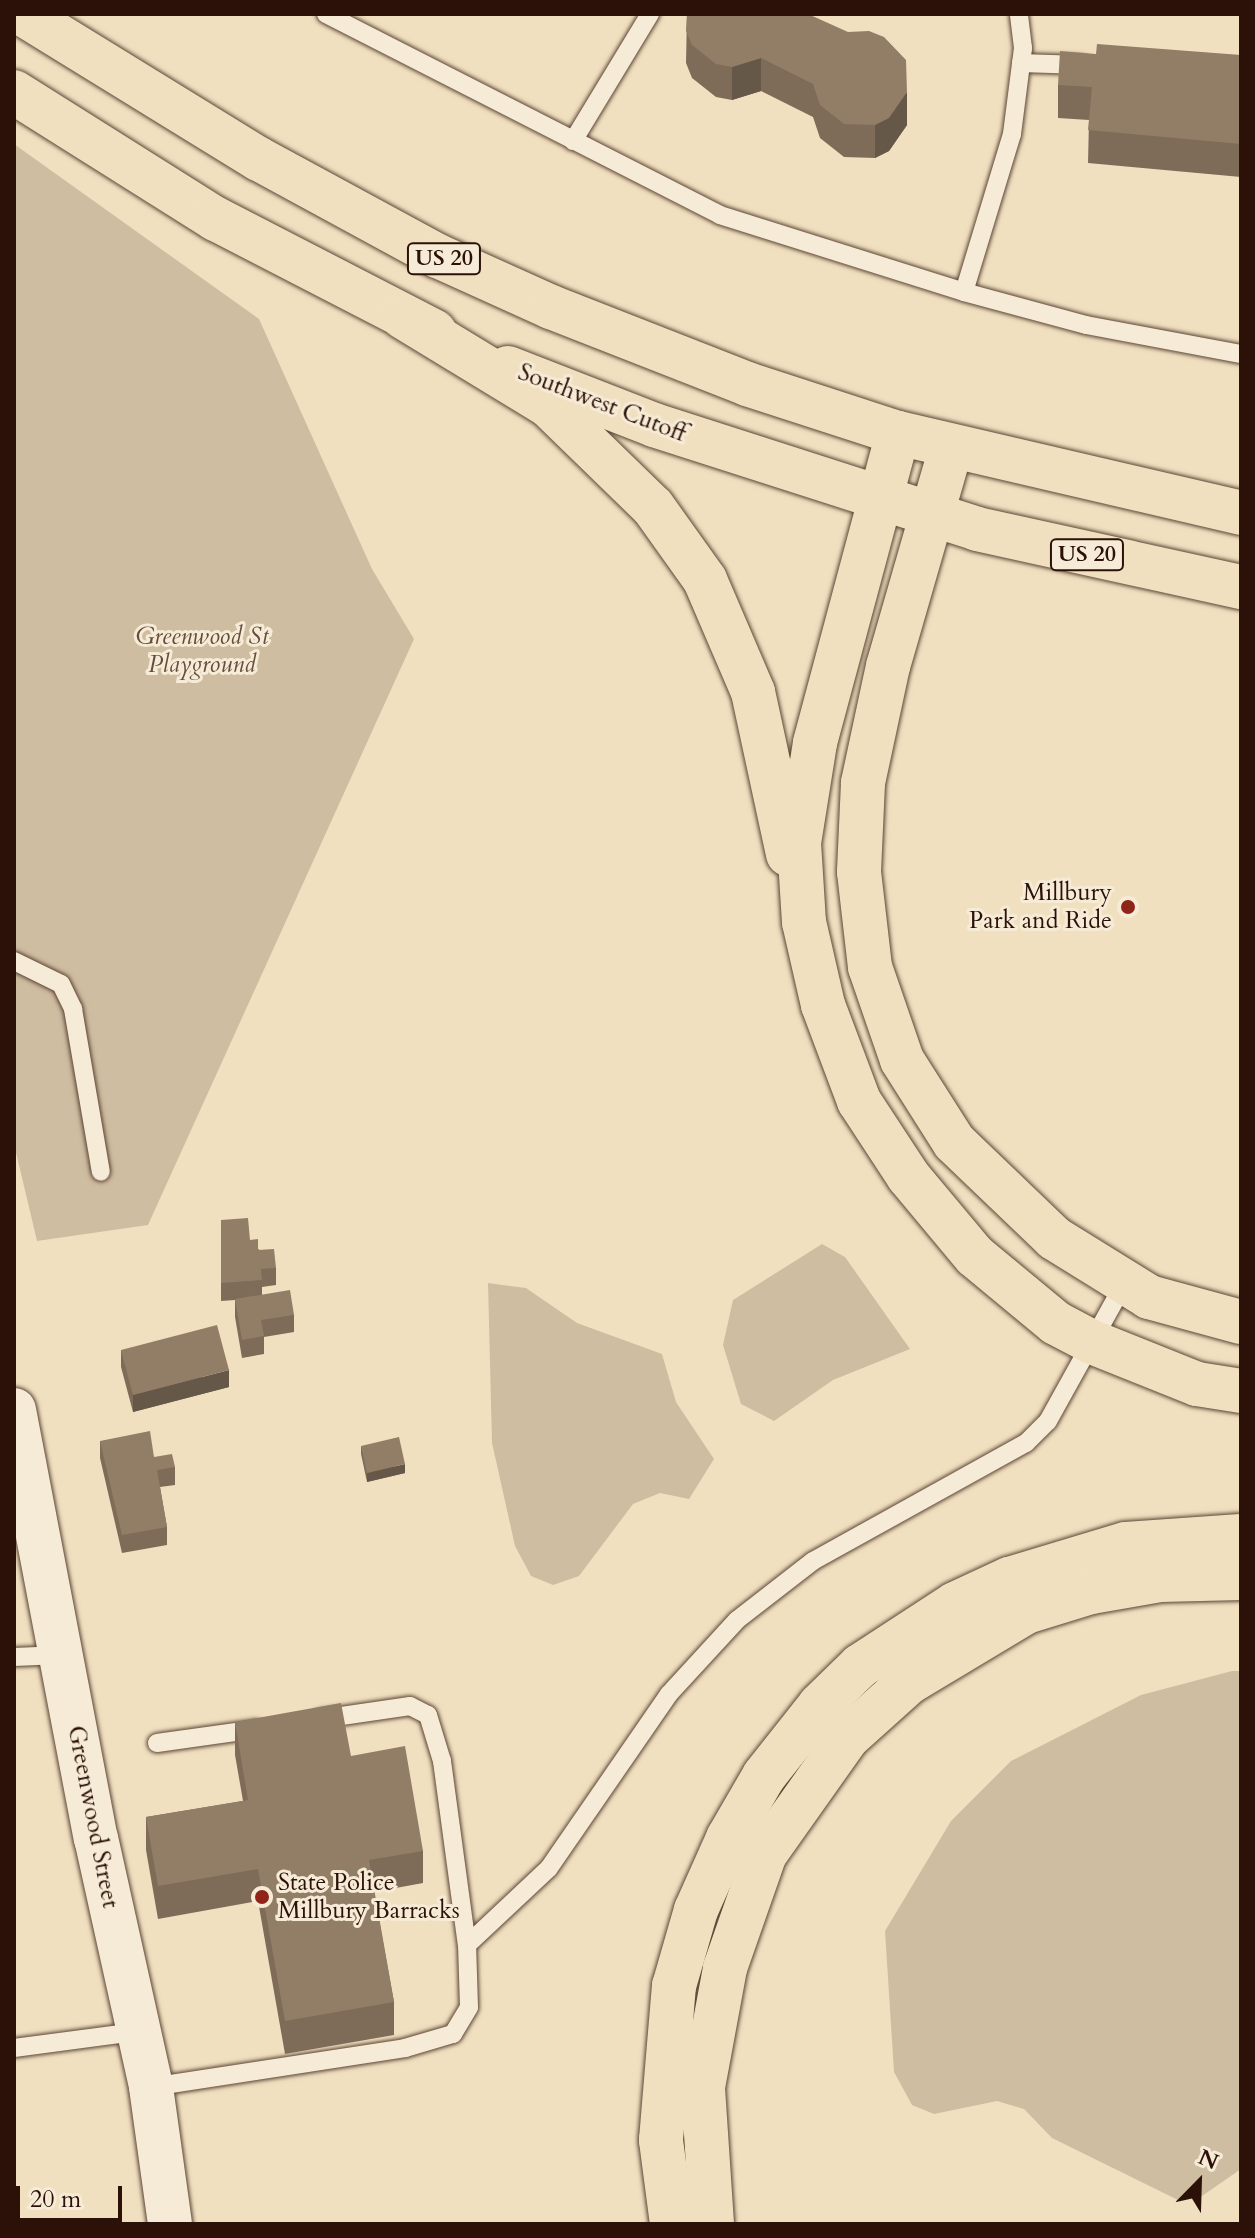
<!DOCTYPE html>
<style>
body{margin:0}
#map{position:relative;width:1255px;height:2238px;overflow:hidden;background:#f1e0c0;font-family:Cardo,serif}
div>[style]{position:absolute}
.green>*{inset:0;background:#cfbda1}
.roads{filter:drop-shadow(0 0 2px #5c4535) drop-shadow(0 0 2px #5c4535)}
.service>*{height:18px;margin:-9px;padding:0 9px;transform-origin:9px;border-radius:9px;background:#f6ebd6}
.tertiary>*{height:44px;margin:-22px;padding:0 22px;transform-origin:22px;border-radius:22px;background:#f6ebd6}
.primary>*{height:44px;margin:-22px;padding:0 22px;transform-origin:22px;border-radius:22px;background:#f1e0c0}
.motorway>*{height:44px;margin:-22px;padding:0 22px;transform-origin:22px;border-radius:22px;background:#f1e0c0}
.wall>*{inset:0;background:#7e6c59}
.shaded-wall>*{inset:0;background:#665848}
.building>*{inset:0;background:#927d67}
.dots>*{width:22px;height:22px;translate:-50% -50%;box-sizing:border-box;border:4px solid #f6ebd6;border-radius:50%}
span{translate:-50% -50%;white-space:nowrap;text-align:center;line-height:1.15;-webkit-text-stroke:6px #f6ebd6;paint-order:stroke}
.shield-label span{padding:2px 6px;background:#f6ebd6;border:2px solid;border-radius:6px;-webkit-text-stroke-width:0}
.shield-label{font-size:22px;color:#2b1107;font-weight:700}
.street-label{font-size:24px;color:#2b1107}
.park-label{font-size:24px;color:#644d3d;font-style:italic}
.poi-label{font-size:24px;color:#2b1107}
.right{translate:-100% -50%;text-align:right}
.left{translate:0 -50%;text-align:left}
.frame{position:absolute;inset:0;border:16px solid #2b1107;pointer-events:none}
.north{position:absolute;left:1159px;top:2142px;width:80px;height:80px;-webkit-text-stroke:6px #f6ebd6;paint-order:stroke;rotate:23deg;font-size:22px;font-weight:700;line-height:32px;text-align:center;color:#2b1107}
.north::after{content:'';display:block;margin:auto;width:28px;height:36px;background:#2b1107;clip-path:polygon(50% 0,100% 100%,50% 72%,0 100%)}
.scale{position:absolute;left:16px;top:2186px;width:106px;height:36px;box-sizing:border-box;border:4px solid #2b1107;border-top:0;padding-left:10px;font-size:24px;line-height:28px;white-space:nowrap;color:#2b1107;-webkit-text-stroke:6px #f6ebd6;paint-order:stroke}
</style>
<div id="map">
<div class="green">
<div style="clip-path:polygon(14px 144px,259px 319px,372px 569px,414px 639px,148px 1225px,37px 1241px,14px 1144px)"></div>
<div style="clip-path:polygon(822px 1244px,845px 1257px,910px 1349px,833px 1380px,774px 1421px,741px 1404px,723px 1345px,733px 1300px)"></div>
<div style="clip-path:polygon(488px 1283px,526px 1288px,577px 1323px,662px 1354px,676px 1402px,714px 1459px,689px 1499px,660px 1493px,633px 1504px,579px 1576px,553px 1585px,531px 1576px,515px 1546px,492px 1443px)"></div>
<div style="clip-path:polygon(1232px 1671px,1241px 1671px,1241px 2169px,1202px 2196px,1178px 2200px,1052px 2138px,1024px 2109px,997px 2101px,934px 2114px,912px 2105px,894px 2072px,885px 1931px,951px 1821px,1011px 1761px,1141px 1695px)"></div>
</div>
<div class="roads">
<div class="service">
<div style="left:326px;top:14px;width:442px;rotate:27deg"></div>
<div style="left:720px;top:215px;width:256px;rotate:17.5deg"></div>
<div style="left:964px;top:292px;width:126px;rotate:15.1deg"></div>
<div style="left:1086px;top:325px;width:158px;rotate:10.6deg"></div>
<div style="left:1021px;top:63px;width:61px;rotate:1.9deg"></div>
<div style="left:573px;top:141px;width:149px;rotate:-58.8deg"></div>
<div style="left:964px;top:292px;width:165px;rotate:-73.1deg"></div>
<div style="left:1012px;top:134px;width:87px;rotate:-82.7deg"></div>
<div style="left:1023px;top:48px;width:34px;rotate:-97deg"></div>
<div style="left:14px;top:961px;width:52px;rotate:26.1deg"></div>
<div style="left:61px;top:984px;width:28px;rotate:64deg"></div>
<div style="left:73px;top:1009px;width:165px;rotate:80.3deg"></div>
<div style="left:14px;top:1657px;width:47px;rotate:-2.4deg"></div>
<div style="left:321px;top:1719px;width:90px;rotate:-8.3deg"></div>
<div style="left:410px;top:1706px;width:20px;rotate:27deg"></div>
<div style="left:428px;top:1715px;width:48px;rotate:73.1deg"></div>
<div style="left:442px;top:1761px;width:186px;rotate:82.3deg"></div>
<div style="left:157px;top:1743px;width:100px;rotate:-8deg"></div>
<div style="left:14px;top:2048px;width:123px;rotate:-7.5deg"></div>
<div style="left:151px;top:2087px;width:257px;rotate:-8.7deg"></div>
<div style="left:405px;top:2048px;width:50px;rotate:-16.3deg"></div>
<div style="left:453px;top:2034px;width:31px;rotate:-59deg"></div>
<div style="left:469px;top:2007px;width:62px;rotate:-91.8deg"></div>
<div style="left:467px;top:1945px;width:112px;rotate:-43.2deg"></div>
<div style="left:549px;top:1868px;width:211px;rotate:-55.4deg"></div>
<div style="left:669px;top:1694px;width:100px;rotate:-47.4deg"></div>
<div style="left:737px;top:1620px;width:96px;rotate:-37.8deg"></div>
<div style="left:813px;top:1561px;width:244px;rotate:-29deg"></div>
<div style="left:1026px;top:1443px;width:31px;rotate:-45deg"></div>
<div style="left:1048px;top:1421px;width:159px;rotate:-61deg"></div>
</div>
<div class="tertiary">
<div style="left:14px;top:1410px;width:436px;rotate:79.2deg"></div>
<div style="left:96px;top:1838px;width:255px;rotate:77.5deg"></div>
<div style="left:151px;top:2087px;width:138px;rotate:82.1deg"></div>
</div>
<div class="primary">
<div style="left:23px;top:14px;width:277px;rotate:31.6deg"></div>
<div style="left:259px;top:159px;width:204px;rotate:28.5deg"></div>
<div style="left:438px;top:256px;width:124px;rotate:24.3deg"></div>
<div style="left:551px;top:307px;width:211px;rotate:21.4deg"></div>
<div style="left:747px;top:384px;width:159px;rotate:18deg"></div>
<div style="left:898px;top:433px;width:352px;rotate:13.1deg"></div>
<div style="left:14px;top:92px;width:239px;rotate:32.2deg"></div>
<div style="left:216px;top:219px;width:246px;rotate:27.3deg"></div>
<div style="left:508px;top:368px;width:157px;rotate:21.3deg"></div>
<div style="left:654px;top:425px;width:339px;rotate:17.8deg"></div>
<div style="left:977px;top:529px;width:270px;rotate:12.4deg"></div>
</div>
<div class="motorway">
<div style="left:403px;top:317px;width:170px;rotate:31.3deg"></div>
<div style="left:548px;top:405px;width:146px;rotate:44.2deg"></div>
<div style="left:653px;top:507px;width:90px;rotate:54.5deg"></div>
<div style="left:705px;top:580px;width:122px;rotate:66.8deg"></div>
<div style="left:753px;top:692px;width:166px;rotate:77.8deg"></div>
<div style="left:898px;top:433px;width:321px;rotate:105deg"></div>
<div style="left:815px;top:743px;width:101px;rotate:99.1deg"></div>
<div style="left:799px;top:843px;width:79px;rotate:86.4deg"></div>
<div style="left:804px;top:922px;width:85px;rotate:77.1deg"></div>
<div style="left:823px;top:1005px;width:103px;rotate:69.4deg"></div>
<div style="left:859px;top:1101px;width:90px;rotate:56.8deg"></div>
<div style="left:908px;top:1176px;width:104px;rotate:50.1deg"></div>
<div style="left:975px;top:1256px;width:105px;rotate:39.6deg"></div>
<div style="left:1056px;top:1323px;width:41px;rotate:27.8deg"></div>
<div style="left:1092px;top:1342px;width:113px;rotate:21.8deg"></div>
<div style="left:1197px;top:1384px;width:45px;rotate:9deg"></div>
<div style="left:951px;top:448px;width:227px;rotate:106.1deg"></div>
<div style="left:888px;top:666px;width:120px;rotate:102.1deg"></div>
<div style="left:863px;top:783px;width:89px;rotate:92.6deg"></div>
<div style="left:859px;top:872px;width:96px;rotate:83.4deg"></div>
<div style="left:870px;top:967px;width:98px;rotate:71deg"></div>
<div style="left:902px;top:1060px;width:97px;rotate:57.6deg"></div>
<div style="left:954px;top:1142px;width:139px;rotate:43.8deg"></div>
<div style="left:1054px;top:1238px;width:112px;rotate:31.8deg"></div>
<div style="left:1149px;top:1297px;width:95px;rotate:15.2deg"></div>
<div style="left:672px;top:2224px;width:85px;rotate:-97.5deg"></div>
<div style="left:661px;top:2140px;width:155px;rotate:-85.2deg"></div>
<div style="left:674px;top:1986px;width:79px;rotate:-73.9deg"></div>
<div style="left:696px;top:1910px;width:79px;rotate:-66deg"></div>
<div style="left:728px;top:1838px;width:72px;rotate:-59.9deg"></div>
<div style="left:764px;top:1776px;width:90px;rotate:-51.7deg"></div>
<div style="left:820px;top:1705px;width:56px;rotate:-44.3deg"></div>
<div style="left:860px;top:1666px;width:113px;rotate:-33.1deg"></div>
<div style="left:955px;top:1604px;width:60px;rotate:-24.8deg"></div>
<div style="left:1009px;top:1579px;width:122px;rotate:-16.7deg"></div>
<div style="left:1126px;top:1544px;width:115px;rotate:-4deg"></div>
<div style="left:712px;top:2224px;width:137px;rotate:-93.8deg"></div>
<div style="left:703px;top:2087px;width:121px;rotate:-79.5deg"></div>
<div style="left:725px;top:1968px;width:121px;rotate:-70.7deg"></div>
<div style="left:765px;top:1854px;width:142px;rotate:-54.7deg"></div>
<div style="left:847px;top:1738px;width:82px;rotate:-42deg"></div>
<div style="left:908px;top:1683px;width:138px;rotate:-31deg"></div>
<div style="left:1026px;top:1612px;width:68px;rotate:-17.1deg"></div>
<div style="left:1091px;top:1592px;width:70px;rotate:-9.9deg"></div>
<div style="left:1160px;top:1580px;width:81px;rotate:-1.4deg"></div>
</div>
</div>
<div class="wall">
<div style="clip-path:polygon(687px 14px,907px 125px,889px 151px,875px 158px,844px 157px,820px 138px,813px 117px,761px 91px,732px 100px,716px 97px,692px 78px,686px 63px)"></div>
<div style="clip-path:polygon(1096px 54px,1241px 55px,1241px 177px,1088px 163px,1089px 120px,1058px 118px,1058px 85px)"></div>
<div style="clip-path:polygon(221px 1220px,250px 1240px,276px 1268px,276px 1285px,262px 1287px,262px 1295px,294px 1315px,294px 1332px,264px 1337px,264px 1354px,242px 1358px,235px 1317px,235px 1300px,221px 1301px)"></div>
<div style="clip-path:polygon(121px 1350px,229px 1387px,133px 1412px,121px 1367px)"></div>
<div style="clip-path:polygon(100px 1441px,154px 1457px,175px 1467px,175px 1485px,160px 1487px,167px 1527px,167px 1545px,122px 1553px,100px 1458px)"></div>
<div style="clip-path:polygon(361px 1446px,405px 1473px,367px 1482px,361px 1454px)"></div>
<div style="clip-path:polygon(235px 1722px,351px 1756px,423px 1851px,423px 1883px,374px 1892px,394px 2002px,394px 2035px,285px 2054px,258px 1901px,158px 1919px,146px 1850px,146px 1817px,243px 1801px,235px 1755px)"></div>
</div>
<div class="shaded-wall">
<div style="clip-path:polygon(761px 58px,761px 91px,732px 100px,732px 67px)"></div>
<div style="clip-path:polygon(907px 92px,907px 125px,889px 151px,875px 158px,875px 125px)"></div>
<div style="clip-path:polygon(229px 1370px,229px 1387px,133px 1412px,133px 1395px)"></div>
<div style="clip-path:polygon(405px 1464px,405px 1473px,367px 1482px,367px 1473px)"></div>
</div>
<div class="building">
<div style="clip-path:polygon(687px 14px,808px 14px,848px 32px,869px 31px,884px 37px,906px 60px,907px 92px,889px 118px,875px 125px,844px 124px,820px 105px,813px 84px,761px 58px,732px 67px,716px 64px,692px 45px,686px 31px)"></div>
<div style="clip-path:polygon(1097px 44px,1241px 55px,1241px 144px,1088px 130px,1092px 87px,1058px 85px,1060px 51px,1096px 54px)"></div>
<div style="clip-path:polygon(248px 1218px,250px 1240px,258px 1239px,258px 1250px,274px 1249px,276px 1268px,261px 1269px,262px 1280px,221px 1283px,221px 1220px)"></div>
<div style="clip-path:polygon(290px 1290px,294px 1315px,261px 1320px,264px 1336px,242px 1340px,235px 1299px)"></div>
<div style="clip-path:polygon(217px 1325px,229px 1370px,133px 1395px,121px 1350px)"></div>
<div style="clip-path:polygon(150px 1431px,154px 1457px,172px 1454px,175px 1467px,157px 1470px,167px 1527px,122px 1535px,100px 1441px)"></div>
<div style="clip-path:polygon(399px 1437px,405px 1464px,367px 1473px,361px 1446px)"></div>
<div style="clip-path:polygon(341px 1703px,351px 1756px,405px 1746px,423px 1851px,369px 1860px,394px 2002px,285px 2021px,258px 1869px,158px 1886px,146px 1817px,248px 1800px,235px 1722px)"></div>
</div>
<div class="dots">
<div style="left:1128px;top:907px;background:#8f2418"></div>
<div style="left:262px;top:1897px;background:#8f2418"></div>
</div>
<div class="shield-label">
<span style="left:444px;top:259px">US 20</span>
<span style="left:1087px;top:555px">US 20</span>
</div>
<div class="street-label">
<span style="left:602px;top:403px;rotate:21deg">Southwest Cutoff</span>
<span style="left:93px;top:1817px;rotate:79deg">Greenwood Street</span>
</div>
<div class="park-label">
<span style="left:202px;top:651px">Greenwood St<br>Playground</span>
</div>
<div class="poi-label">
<span class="right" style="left:1112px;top:907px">Millbury<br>Park and Ride</span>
<span class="left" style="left:278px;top:1897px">State Police<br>Millbury Barracks</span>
</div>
<div class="frame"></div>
<div class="north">N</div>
<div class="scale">20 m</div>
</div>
